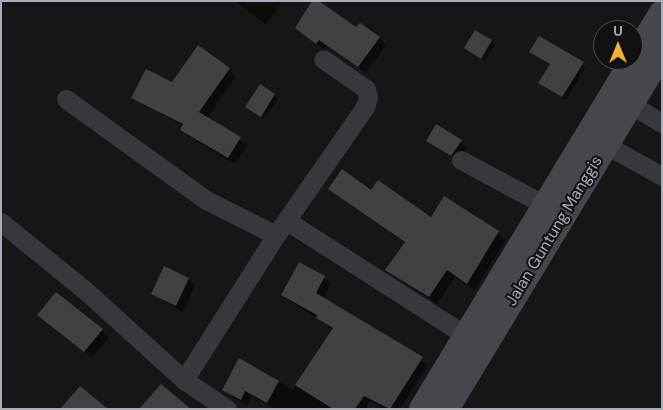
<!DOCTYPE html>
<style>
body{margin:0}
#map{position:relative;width:663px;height:410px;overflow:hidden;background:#161618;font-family:"DM Sans",sans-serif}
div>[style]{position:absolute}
.shadow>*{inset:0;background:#0007}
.building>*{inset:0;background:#404145}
.street>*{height:19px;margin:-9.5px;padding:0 9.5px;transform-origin:9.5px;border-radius:9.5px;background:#37383d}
.secondary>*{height:26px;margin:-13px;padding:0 13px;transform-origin:13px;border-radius:13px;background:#45474d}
span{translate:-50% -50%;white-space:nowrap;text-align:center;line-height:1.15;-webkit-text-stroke:4px #111113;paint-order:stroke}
.street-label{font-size:16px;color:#a8adb8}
.frame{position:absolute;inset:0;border:2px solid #a8adb8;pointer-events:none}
.north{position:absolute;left:593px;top:20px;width:50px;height:50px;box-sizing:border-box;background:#111113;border:1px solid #4d4f55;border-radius:50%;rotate:0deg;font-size:14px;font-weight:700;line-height:20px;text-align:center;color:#a8adb8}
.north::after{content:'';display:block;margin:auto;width:18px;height:22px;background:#f2b134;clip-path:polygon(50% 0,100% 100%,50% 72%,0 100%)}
</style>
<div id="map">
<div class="shadow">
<div style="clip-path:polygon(235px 1px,278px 1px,281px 4px,266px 25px)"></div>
<div style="clip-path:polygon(296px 28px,357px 29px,379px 38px,386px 45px,366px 73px,327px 45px,324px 50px)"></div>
<div style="clip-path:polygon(476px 32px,495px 45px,484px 61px,465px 48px)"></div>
<div style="clip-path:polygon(199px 47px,236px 76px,207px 118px,247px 145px,235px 164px,188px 136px,181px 130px,183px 126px,133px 97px,172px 84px)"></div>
<div style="clip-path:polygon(534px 55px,586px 66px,566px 100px,540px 83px,551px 65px)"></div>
<div style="clip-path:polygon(260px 86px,278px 98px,264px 119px,247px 107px)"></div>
<div style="clip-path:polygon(437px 126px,468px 148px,458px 162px,427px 140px)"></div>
<div style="clip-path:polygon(330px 188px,371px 191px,431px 218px,444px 198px,506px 240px,475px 290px,455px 277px,437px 304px,387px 270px,405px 243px)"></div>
<div style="clip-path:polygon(299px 264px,331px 283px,323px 299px,428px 365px,400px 409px,383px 409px,370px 401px,366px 409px,275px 409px,252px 396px,247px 406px,223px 390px,240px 359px,293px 390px,333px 330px,282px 295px)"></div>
<div style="clip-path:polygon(189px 279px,195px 285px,183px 312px,153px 294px)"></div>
<div style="clip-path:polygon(56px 293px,109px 337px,92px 358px,46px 321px)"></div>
</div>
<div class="building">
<div style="clip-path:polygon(312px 1px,319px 1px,356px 27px,360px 23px,380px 37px,358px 67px,319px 40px,316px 44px,295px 28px)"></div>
<div style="clip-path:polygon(475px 30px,492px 40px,481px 59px,464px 48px)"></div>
<div style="clip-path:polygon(539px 36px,584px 62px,562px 97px,538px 83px,550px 64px,529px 52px)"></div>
<div style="clip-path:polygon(198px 45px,230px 68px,199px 112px,241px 137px,228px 158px,180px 130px,183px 124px,131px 98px,146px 69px,172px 82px)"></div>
<div style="clip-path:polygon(260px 84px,275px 94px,261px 117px,245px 107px)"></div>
<div style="clip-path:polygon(436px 124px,462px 140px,451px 156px,426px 141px)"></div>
<div style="clip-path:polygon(342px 169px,371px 190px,378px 180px,431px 217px,444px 196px,499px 231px,467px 284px,447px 270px,429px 297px,385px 270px,405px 242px,328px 189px)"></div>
<div style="clip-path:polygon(299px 262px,325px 276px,316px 293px,423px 357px,390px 409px,364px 396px,355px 409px,333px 409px,295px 385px,333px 328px,316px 318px,317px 315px,281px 295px)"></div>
<div style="clip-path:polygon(164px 266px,189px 278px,176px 306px,151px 294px)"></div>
<div style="clip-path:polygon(56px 292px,103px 329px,84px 352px,37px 315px)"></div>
<div style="clip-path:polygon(239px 358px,279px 381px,267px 403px,245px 391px,241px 400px,222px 390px)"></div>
<div style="clip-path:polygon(161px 384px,191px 409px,139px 409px)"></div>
<div style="clip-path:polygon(80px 386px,108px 409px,60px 409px)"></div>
</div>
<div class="street">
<div style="left:66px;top:99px;width:173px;rotate:35.8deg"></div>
<div style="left:206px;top:200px;width:78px;rotate:26.6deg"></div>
<div style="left:630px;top:104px;width:37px;rotate:31deg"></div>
<div style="left:606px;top:145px;width:64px;rotate:29deg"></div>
<div style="left:461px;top:160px;width:95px;rotate:28.2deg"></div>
<div style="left:287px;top:221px;width:211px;rotate:32.6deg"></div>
<div style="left:1px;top:222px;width:111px;rotate:39.1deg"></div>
<div style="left:87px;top:292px;width:131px;rotate:42.2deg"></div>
<div style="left:184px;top:380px;width:52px;rotate:34deg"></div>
<div style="left:184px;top:380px;width:172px;rotate:-57.6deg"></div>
<div style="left:276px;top:235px;width:156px;rotate:-55.2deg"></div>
<div style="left:365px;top:107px;width:10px;rotate:-73deg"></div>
<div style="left:368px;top:97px;width:8px;rotate:-104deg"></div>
<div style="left:366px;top:89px;width:52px;rotate:-145.1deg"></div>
</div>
<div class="secondary">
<div style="left:633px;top:60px;width:55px;rotate:-58.3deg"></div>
<div style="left:422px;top:409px;width:408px;rotate:-58.8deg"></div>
<div style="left:446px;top:409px;width:416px;rotate:-58.8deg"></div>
</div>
<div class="street-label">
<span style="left:554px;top:231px;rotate:-59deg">Jalan Guntung Manggis</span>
</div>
<div class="frame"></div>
<div class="north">U</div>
</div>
